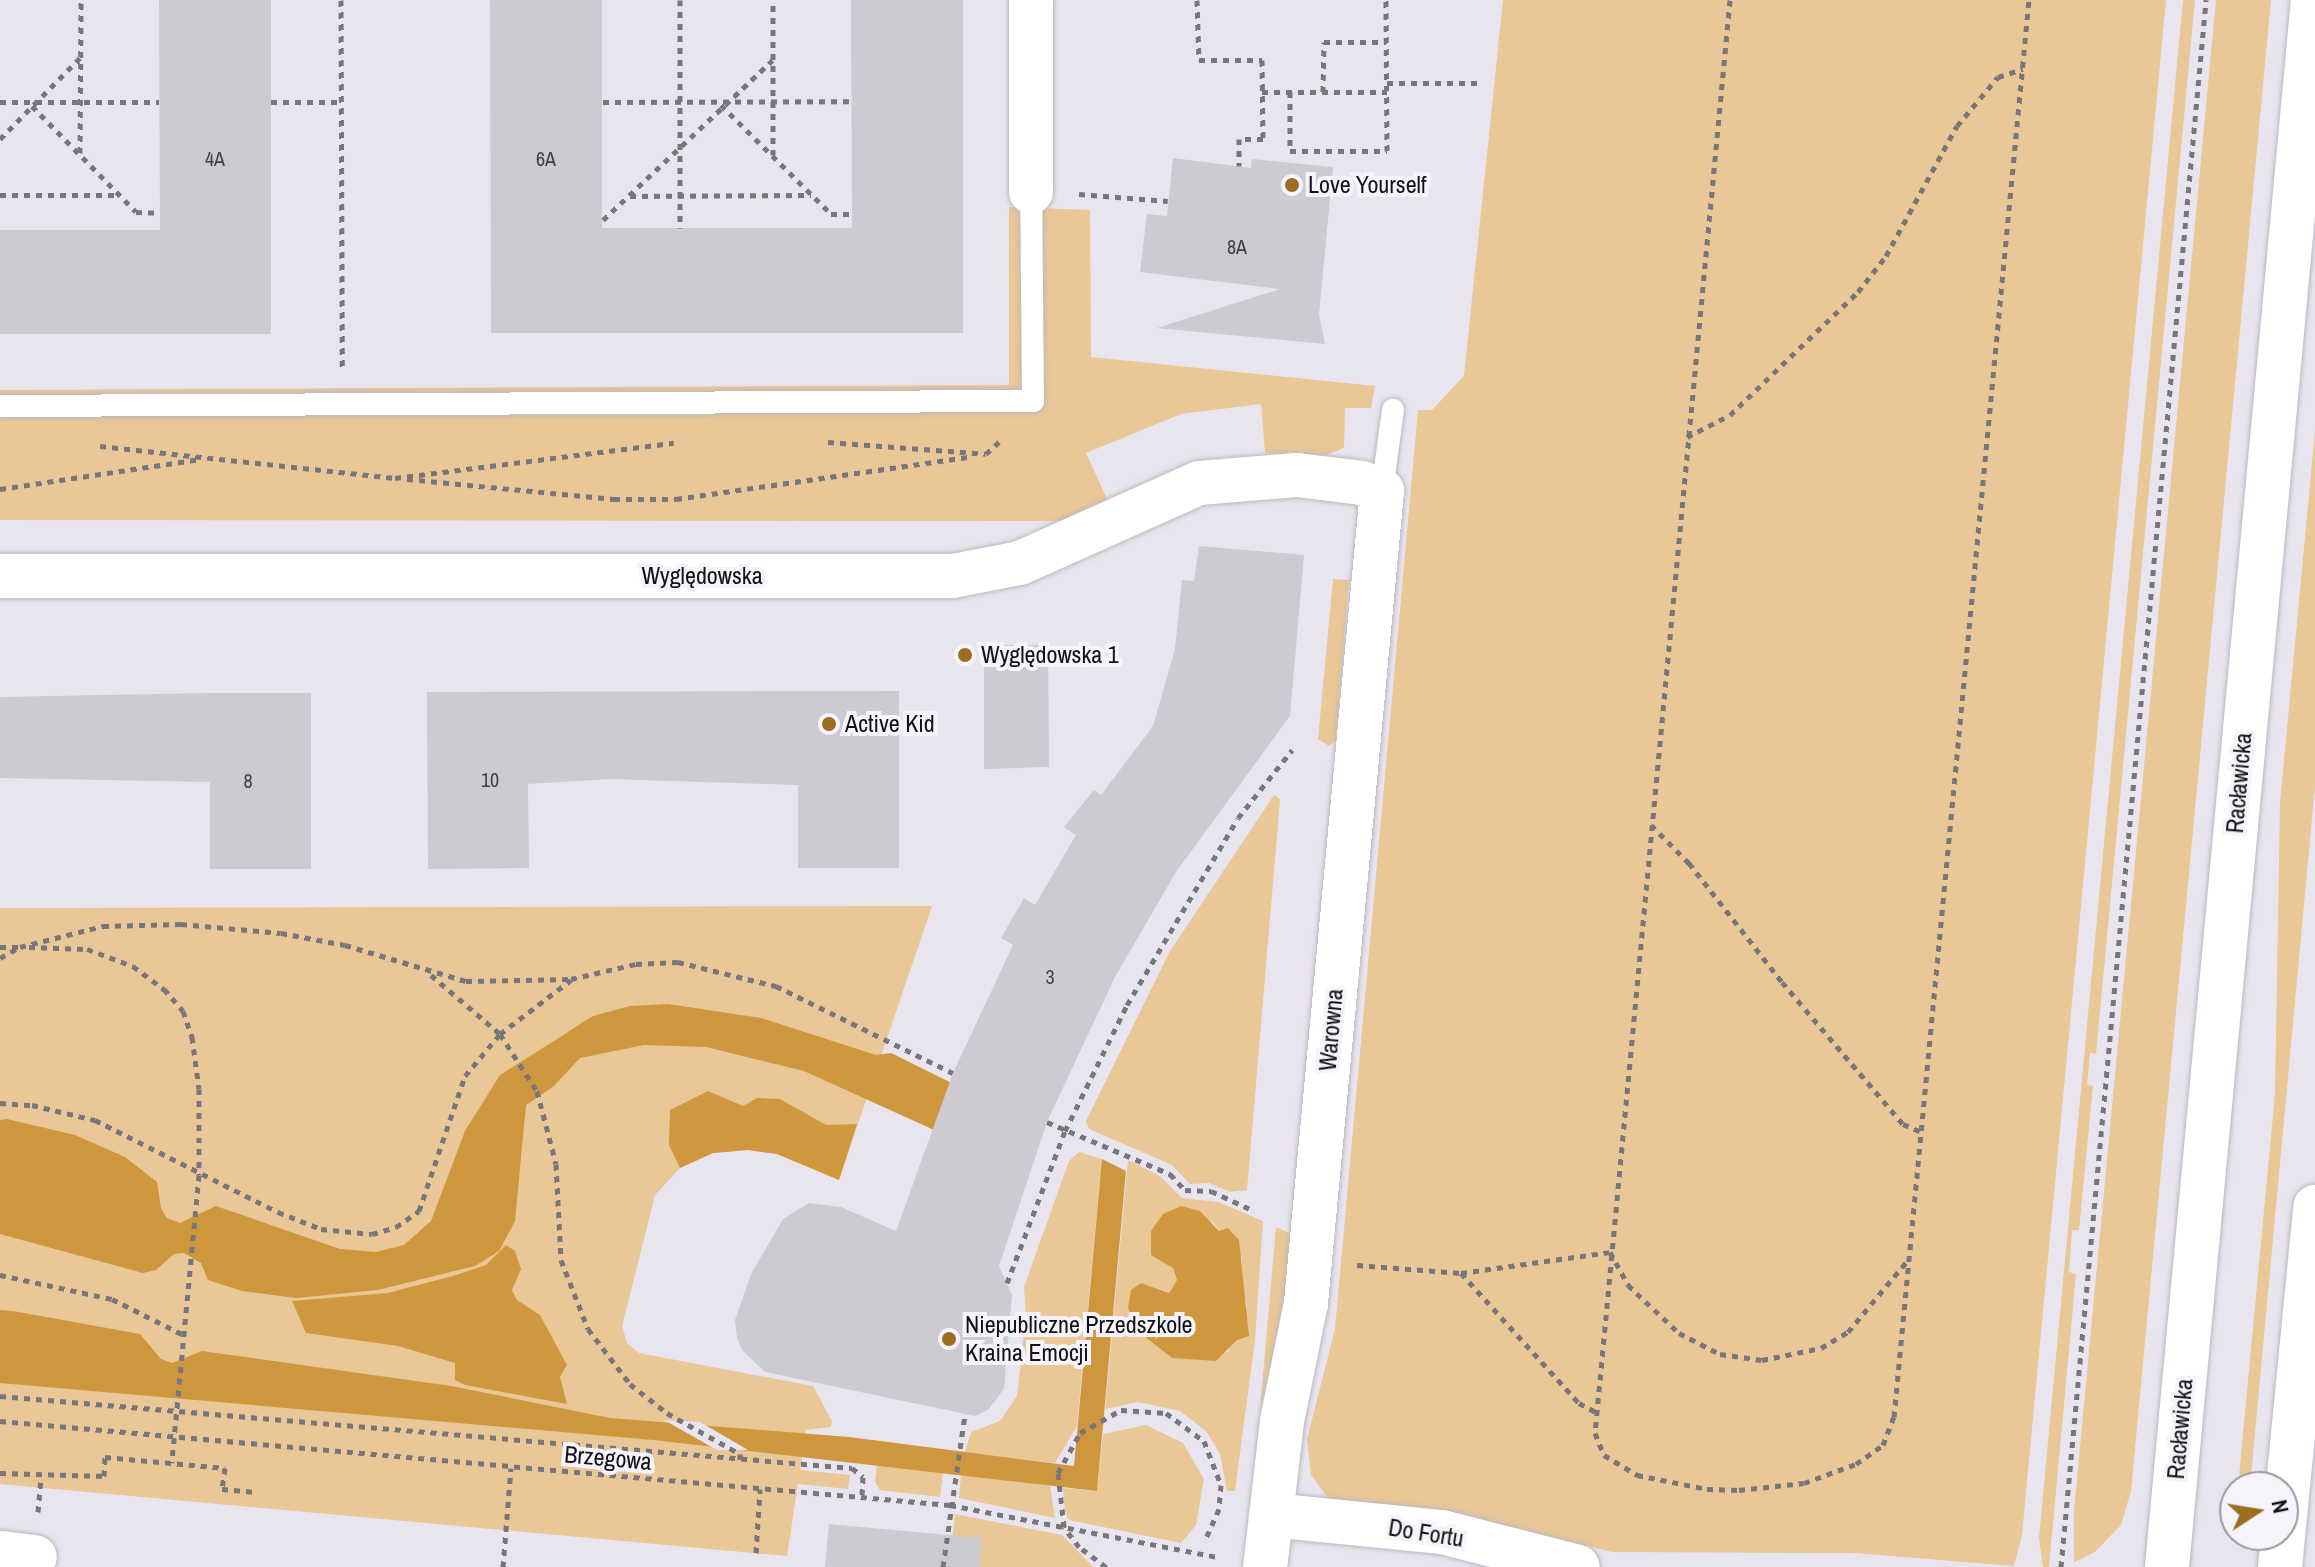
<!DOCTYPE html>
<meta charset="utf-8">
<style>
body{margin:0}
#map{position:relative;width:2315px;height:1567px;overflow:hidden;background:#e9e5ee;font-family:"Archivo Narrow",sans-serif}
div>[style]{position:absolute}
.green>*{inset:0;background:#e9c796}
.forest>*{inset:0;background:#cf983f}
.water>*{inset:0;background:#ce973e}
.pier>*{inset:0;background:#e9e5ee}
.building>*{inset:0;background:#cdcad2}
.path>*{height:5px;margin-top:-2.5px;transform-origin:0;background:repeating-linear-gradient(90deg,#78767b 0 6px,transparent 0 12px)}
.roads{filter:drop-shadow(0 0 2px #bbb8c0) drop-shadow(0 0 2px #bbb8c0)}
.lane>*{height:22px;margin:-11px;padding:0 11px;transform-origin:11px;border-radius:11px;background:#fff}
.street>*{height:44px;margin:-22px;padding:0 22px;transform-origin:22px;border-radius:22px;background:#fff}
.secondary>*{height:44px;margin:-22px;padding:0 22px;transform-origin:22px;border-radius:22px;background:#fff}
.dots>*{width:22px;height:22px;translate:-50% -50%;box-sizing:border-box;border:4px solid #f6f3fb;border-radius:50%}
span{translate:-50% -50%;white-space:nowrap;text-align:center;line-height:1.15;-webkit-text-stroke:8px #f6f3fb;paint-order:stroke}
.number-label{font-size:20px;color:#424044}
.number-label span{-webkit-text-stroke-width:0}
.poi-label{font-size:24px;color:#131214}
.left{translate:0 -50%;text-align:left}
.street-label{font-size:24px;color:#131214}
.north{position:absolute;left:2219px;top:1471px;width:80px;height:80px;box-sizing:border-box;background:#f6f3fb;border:2px solid #9b999f;border-radius:50%;rotate:78deg;font-size:22px;font-weight:700;line-height:32px;text-align:center;color:#131214}
.north::after{content:'';display:block;margin:auto;width:28px;height:36px;background:#9c6e1f;clip-path:polygon(50% 0,100% 100%,50% 72%,0 100%)}
</style>
<div id="map">
<div class="green">
<div style="clip-path:polygon(1503px 0,2166px 0,2022px 1535px,2014px 1566px,1854px 1553px,1612px 1552px,1458px 1513px,1331px 1502px,1311px 1475px,1307px 1439px,1335px 1329px,1418px 410px,1432px 410px,1464px 376px)"></div>
<div style="clip-path:polygon(2183px 0,2195px 0,2096px 1054px,2090px 1053px,2087px 1085px,2093px 1086px,2079px 1230px,2072px 1230px,2069px 1272px,2076px 1274px,2049px 1567px,2043px 1567px,2039px 1538px)"></div>
<div style="clip-path:polygon(2216px 0,2271px 0,2131px 1491px,2121px 1525px,2095px 1552px,2074px 1562px,2074px 1511px)"></div>
<div style="clip-path:polygon(1009px 207px,1090px 210px,1091px 357px,1375px 386px,1371px 408px,1345px 408px,1344px 448px,1326px 455px,1265px 453px,1261px 404px,1181px 414px,1086px 453px,1108px 501px,1061px 521px,0 520px,0 390px,1009px 385px)"></div>
<div style="clip-path:polygon(2315px 431px,2315px 786px,2250px 1487px,2238px 1487px,2275px 1094px,2280px 803px)"></div>
<div style="clip-path:polygon(1333px 579px,1349px 580px,1336px 740px,1329px 746px,1318px 739px)"></div>
<div style="clip-path:polygon(1274px 795px,1280px 799px,1278px 824px,1247px 1190px,1230px 1192px,1209px 1183px,1190px 1184px,1172px 1165px,1089px 1129px,1086px 1121px,1170px 951px)"></div>
<div style="clip-path:polygon(932px 906px,839px 1180px,777px 1154px,748px 1150px,713px 1153px,680px 1168px,655px 1195px,622px 1326px,627px 1343px,639px 1353px,813px 1386px,832px 1421px,831px 1427px,806px 1430px,800px 1470px,850px 1475px,848px 1489px,798px 1484px,787px 1556px,0 1484px,0 908px)"></div>
<div style="clip-path:polygon(1079px 1152px,1102px 1159px,1077px 1426px,1055px 1463px,965px 1452px,971px 1432px,1000px 1421px,1017px 1396px,1026px 1314px,1024px 1287px,1069px 1161px)"></div>
<div style="clip-path:polygon(evenodd,1128px 1160px,1160px 1176px,1182px 1198px,1218px 1202px,1263px 1221px,1255px 1340px,1235px 1491px,1227px 1491px,1220px 1454px,1206px 1431px,1180px 1411px,1138px 1402px,1105px 1409px,1128px 1160px,1212px 1221px,1242px 1260px,1239px 1279px,1247px 1305px,1228px 1352px,1172px 1358px,1136px 1330px,1128px 1308px,1141px 1283px,1169px 1293px,1177px 1280px,1173px 1268px,1212px 1221px)"></div>
<div style="clip-path:polygon(1276px 1227px,1291px 1234px,1283px 1316px,1260px 1409px)"></div>
<div style="clip-path:polygon(1146px 1425px,1183px 1443px,1204px 1479px,1196px 1525px,1181px 1543px,1069px 1520px,1065px 1512px,1063px 1488px,1097px 1491px,1103px 1434px)"></div>
<div style="clip-path:polygon(877px 1463px,943px 1472px,940px 1497px,880px 1490px,875px 1482px)"></div>
<div style="clip-path:polygon(961px 1474px,1050px 1486px,1055px 1518px,959px 1498px)"></div>
<div style="clip-path:polygon(955px 1514px,1062px 1535px,1093px 1567px,949px 1567px)"></div>
</div>
<div class="forest">
<div style="clip-path:polygon(708px 1091px,743px 1106px,757px 1098px,780px 1099px,826px 1125px,857px 1124px,839px 1180px,777px 1154px,748px 1150px,713px 1153px,680px 1168px,669px 1145px,670px 1110px)"></div>
<div style="clip-path:polygon(1181px 1206px,1200px 1211px,1219px 1231px,1228px 1228px,1239px 1240px,1249px 1336px,1237px 1340px,1216px 1361px,1172px 1358px,1136px 1330px,1128px 1308px,1131px 1290px,1141px 1283px,1169px 1293px,1177px 1280px,1173px 1268px,1151px 1255px,1151px 1231px,1163px 1214px)"></div>
<div style="clip-path:polygon(506px 1245px,515px 1251px,521px 1269px,512px 1290px,517px 1300px,540px 1315px,567px 1365px,560px 1377px,567px 1404px,465px 1385px,455px 1380px,455px 1363px,398px 1346px,306px 1333px,292px 1301px,388px 1293px,456px 1275px,486px 1265px)"></div>
</div>
<div class="water">
<div style="clip-path:polygon(668px 1004px,761px 1018px,876px 1055px,891px 1053px,1039px 1126px,1020px 1169px,804px 1071px,706px 1047px,644px 1045px,580px 1058px,554px 1086px,526px 1105px,515px 1221px,499px 1251px,475px 1266px,378px 1290px,296px 1298px,242px 1291px,208px 1280px,201px 1263px,184px 1253px,174px 1254px,156px 1270px,143px 1273px,0 1234px,0 1120px,7px 1119px,75px 1135px,125px 1157px,157px 1182px,161px 1208px,167px 1218px,180px 1223px,216px 1206px,340px 1249px,376px 1252px,404px 1245px,431px 1221px,465px 1131px,500px 1075px,593px 1016px,630px 1006px)"></div>
<div style="clip-path:polygon(1102px 1159px,1126px 1171px,1097px 1491px,653px 1440px,0 1383px,0 1310px,13px 1311px,140px 1334px,161px 1359px,172px 1363px,202px 1351px,451px 1386px,610px 1418px,849px 1437px,1074px 1466px)"></div>
</div>
<div class="pier">
<div style="clip-path:polygon(664px 1420px,700px 1422px,748px 1450px,717px 1450px)"></div>
</div>
<div class="building">
<div style="clip-path:polygon(159px 0,271px 0,271px 334px,0 334px,0 230px,160px 230px)"></div>
<div style="clip-path:polygon(490px 0,602px 0,602px 228px,852px 228px,851px 0,963px 0,963px 333px,491px 333px)"></div>
<div style="clip-path:polygon(1173px 158px,1251px 168px,1252px 159px,1333px 167px,1319px 315px,1325px 344px,1157px 328px,1280px 289px,1140px 272px,1147px 214px,1167px 216px)"></div>
<div style="clip-path:polygon(1199px 546px,1304px 555px,1290px 716px,1176px 872px,1115px 977px,1047px 1122px,999px 1266px,1012px 1295px,1004px 1389px,988px 1410px,975px 1416px,765px 1372px,742px 1350px,737px 1337px,735px 1320px,751px 1274px,783px 1219px,809px 1203px,841px 1207px,896px 1231px,953px 1073px,1013px 945px,1001px 938px,1024px 898px,1035px 905px,1076px 835px,1064px 827px,1094px 790px,1101px 795px,1153px 726px,1175px 649px,1182px 580px,1194px 581px)"></div>
<div style="clip-path:polygon(984px 645px,1048px 645px,1049px 767px,984px 769px)"></div>
<div style="clip-path:polygon(899px 691px,899px 868px,798px 868px,798px 785px,610px 779px,528px 784px,529px 868px,428px 869px,427px 692px)"></div>
<div style="clip-path:polygon(209px 693px,311px 693px,311px 869px,210px 869px,210px 782px,0 778px,0 697px)"></div>
<div style="clip-path:polygon(829px 1524px,981px 1538px,980px 1567px,825px 1567px)"></div>
</div>
<div class="path">
<div style="left:341px;top:0;width:367px;rotate:89.8deg"></div>
<div style="left:680px;top:0;width:228px;rotate:90deg"></div>
<div style="left:1197px;top:0;width:60px;rotate:88.1deg"></div>
<div style="left:1199px;top:60px;width:63px"></div>
<div style="left:1262px;top:60px;width:79px;rotate:89.3deg"></div>
<div style="left:1263px;top:139px;width:24px;rotate:180deg"></div>
<div style="left:1239px;top:139px;width:27px;rotate:90deg"></div>
<div style="left:1730px;top:0;width:1439px;rotate:95.38deg"></div>
<div style="left:1595px;top:1433px;width:24px;rotate:68deg"></div>
<div style="left:1604px;top:1455px;width:39px;rotate:31deg"></div>
<div style="left:1637px;top:1475px;width:71px;rotate:11.3deg"></div>
<div style="left:1707px;top:1489px;width:32px;rotate:2deg"></div>
<div style="left:1739px;top:1490px;width:65px;rotate:-6.1deg"></div>
<div style="left:1804px;top:1483px;width:55px;rotate:-20.1deg"></div>
<div style="left:1856px;top:1464px;width:33px;rotate:-35deg"></div>
<div style="left:1883px;top:1445px;width:30px;rotate:-69deg"></div>
<div style="left:1894px;top:1417px;width:1423px;rotate:-84.56deg"></div>
<div style="left:1387px;top:83px;width:96px"></div>
<div style="left:1262px;top:92px;width:125px"></div>
<div style="left:1290px;top:92px;width:59px;rotate:90deg"></div>
<div style="left:1290px;top:151px;width:97px"></div>
<div style="left:1387px;top:151px;width:151px;rotate:-90.4deg"></div>
<div style="left:1323px;top:92px;width:50px;rotate:-88.9deg"></div>
<div style="left:1324px;top:42px;width:62px"></div>
<div style="left:0;top:102px;width:159px"></div>
<div style="left:271px;top:102px;width:70px"></div>
<div style="left:603px;top:102px;width:249px;rotate:-0.2deg"></div>
<div style="left:721px;top:105px;width:155px;rotate:44.7deg"></div>
<div style="left:831px;top:214px;width:21px"></div>
<div style="left:32px;top:106px;width:148px;rotate:45.5deg"></div>
<div style="left:136px;top:212px;width:24px;rotate:2deg"></div>
<div style="left:0;top:139px;width:114px;rotate:-45.4deg"></div>
<div style="left:80px;top:153px;width:153px;rotate:-89.6deg"></div>
<div style="left:773px;top:155px;width:155px;rotate:-90deg"></div>
<div style="left:1079px;top:194px;width:89px;rotate:4.5deg"></div>
<div style="left:0;top:195px;width:118px"></div>
<div style="left:630px;top:196px;width:181px;rotate:-0.3deg"></div>
<div style="left:603px;top:220px;width:233px;rotate:-43.3deg"></div>
<div style="left:1687px;top:437px;width:48px;rotate:-27.1deg"></div>
<div style="left:1730px;top:415px;width:178px;rotate:-43.9deg"></div>
<div style="left:1858px;top:292px;width:46px;rotate:-52.1deg"></div>
<div style="left:1886px;top:256px;width:148px;rotate:-61.4deg"></div>
<div style="left:1957px;top:126px;width:64px;rotate:-50.1deg"></div>
<div style="left:1998px;top:77px;width:26px;rotate:-18deg"></div>
<div style="left:828px;top:442px;width:158px;rotate:4.3deg"></div>
<div style="left:986px;top:454px;width:23px;rotate:-43deg"></div>
<div style="left:100px;top:446px;width:297px;rotate:6.2deg"></div>
<div style="left:395px;top:478px;width:281px;rotate:-7.2deg"></div>
<div style="left:407px;top:479px;width:208px;rotate:5.5deg"></div>
<div style="left:614px;top:499px;width:62px"></div>
<div style="left:676px;top:499px;width:300px;rotate:-8.2deg"></div>
<div style="left:0;top:489px;width:203px;rotate:-8.5deg"></div>
<div style="left:1651px;top:825px;width:54px;rotate:45deg"></div>
<div style="left:1689px;top:863px;width:151px;rotate:52deg"></div>
<div style="left:1782px;top:982px;width:187px;rotate:49.6deg"></div>
<div style="left:1903px;top:1124px;width:21px;rotate:23deg"></div>
<div style="left:0;top:947px;width:19px"></div>
<div style="left:29px;top:947px;width:58px;rotate:2deg"></div>
<div style="left:87px;top:949px;width:49px;rotate:20.3deg"></div>
<div style="left:133px;top:966px;width:39px;rotate:37deg"></div>
<div style="left:164px;top:989px;width:29px;rotate:49deg"></div>
<div style="left:183px;top:1011px;width:28px;rotate:71deg"></div>
<div style="left:192px;top:1037px;width:52px;rotate:82.3deg"></div>
<div style="left:199px;top:1089px;width:86px;rotate:90deg"></div>
<div style="left:199px;top:1175px;width:289px;rotate:95.4deg"></div>
<div style="left:0;top:958px;width:23px;rotate:-29deg"></div>
<div style="left:20px;top:947px;width:86px;rotate:-14.2deg"></div>
<div style="left:103px;top:926px;width:78px;rotate:-1.5deg"></div>
<div style="left:181px;top:924px;width:100px;rotate:5.1deg"></div>
<div style="left:281px;top:933px;width:65px;rotate:10.6deg"></div>
<div style="left:345px;top:945px;width:126px;rotate:16.6deg"></div>
<div style="left:466px;top:981px;width:105px;rotate:-1.1deg"></div>
<div style="left:571px;top:979px;width:67px;rotate:-13deg"></div>
<div style="left:636px;top:964px;width:42px;rotate:-2.7deg"></div>
<div style="left:678px;top:962px;width:101px;rotate:13.8deg"></div>
<div style="left:776px;top:986px;width:197px;rotate:26.2deg"></div>
<div style="left:431px;top:975px;width:91px;rotate:40.5deg"></div>
<div style="left:500px;top:1034px;width:68px;rotate:57deg"></div>
<div style="left:537px;top:1091px;width:75px;rotate:75.4deg"></div>
<div style="left:556px;top:1164px;width:96px;rotate:87deg"></div>
<div style="left:561px;top:1260px;width:74px;rotate:68.6deg"></div>
<div style="left:588px;top:1329px;width:69px;rotate:52.6deg"></div>
<div style="left:630px;top:1384px;width:47px;rotate:38.1deg"></div>
<div style="left:667px;top:1413px;width:84px;rotate:29.3deg"></div>
<div style="left:740px;top:1454px;width:6px;rotate:90deg"></div>
<div style="left:0;top:1103px;width:32px;rotate:4deg"></div>
<div style="left:32px;top:1105px;width:65px;rotate:13.4deg"></div>
<div style="left:95px;top:1120px;width:205px;rotate:26.7deg"></div>
<div style="left:278px;top:1212px;width:46px;rotate:21.6deg"></div>
<div style="left:321px;top:1229px;width:51px;rotate:5.6deg"></div>
<div style="left:372px;top:1234px;width:25px;rotate:-16deg"></div>
<div style="left:396px;top:1227px;width:28px;rotate:-35deg"></div>
<div style="left:419px;top:1211px;width:143px;rotate:-71.2deg"></div>
<div style="left:465px;top:1076px;width:55px;rotate:-50.2deg"></div>
<div style="left:500px;top:1034px;width:89px;rotate:-37.3deg"></div>
<div style="left:1047px;top:1122px;width:134px;rotate:22.9deg"></div>
<div style="left:1170px;top:1174px;width:22px;rotate:47deg"></div>
<div style="left:1185px;top:1190px;width:26px;rotate:2deg"></div>
<div style="left:1211px;top:1191px;width:43px;rotate:24.8deg"></div>
<div style="left:1357px;top:1265px;width:104px;rotate:4.4deg"></div>
<div style="left:1461px;top:1273px;width:150px;rotate:-8deg"></div>
<div style="left:1610px;top:1252px;width:38px;rotate:61deg"></div>
<div style="left:1628px;top:1285px;width:70px;rotate:43.3deg"></div>
<div style="left:1679px;top:1333px;width:46px;rotate:27.1deg"></div>
<div style="left:1720px;top:1354px;width:42px;rotate:8.1deg"></div>
<div style="left:1762px;top:1360px;width:60px;rotate:-11.5deg"></div>
<div style="left:1821px;top:1348px;width:31px;rotate:-31deg"></div>
<div style="left:1848px;top:1332px;width:94px;rotate:-50.2deg"></div>
<div style="left:1461px;top:1273px;width:176px;rotate:47.8deg"></div>
<div style="left:1579px;top:1403px;width:19px;rotate:28deg"></div>
<div style="left:0;top:1275px;width:115px;rotate:12.1deg"></div>
<div style="left:112px;top:1299px;width:78px;rotate:26.6deg"></div>
<div style="left:1007px;top:1283px;width:163px;rotate:-69.1deg"></div>
<div style="left:1065px;top:1131px;width:140px;rotate:-63.8deg"></div>
<div style="left:1127px;top:1005px;width:217px;rotate:-59.3deg"></div>
<div style="left:1238px;top:818px;width:87px;rotate:-51.5deg"></div>
<div style="left:0;top:1396px;width:855px;rotate:4.83deg"></div>
<div style="left:852px;top:1468px;width:14px;rotate:39deg"></div>
<div style="left:863px;top:1477px;width:21px;rotate:93deg"></div>
<div style="left:0;top:1421px;width:954px;rotate:5.05deg"></div>
<div style="left:950px;top:1505px;width:273px;rotate:11deg"></div>
<div style="left:0;top:1473px;width:104px;rotate:1.7deg"></div>
<div style="left:104px;top:1476px;width:19px;rotate:-87deg"></div>
<div style="left:105px;top:1457px;width:121px;rotate:5.2deg"></div>
<div style="left:225px;top:1468px;width:21px;rotate:98deg"></div>
<div style="left:222px;top:1489px;width:34px;rotate:5deg"></div>
<div style="left:38px;top:1512px;width:35px;rotate:-85deg"></div>
<div style="left:756px;top:1553px;width:64px;rotate:-86.4deg"></div>
<div style="left:503px;top:1567px;width:99px;rotate:-85.4deg"></div>
<div style="left:943px;top:1567px;width:155px;rotate:-81.8deg"></div>
<div style="left:1106px;top:1567px;width:34px;rotate:-143deg"></div>
<div style="left:1079px;top:1547px;width:25px;rotate:-127deg"></div>
<div style="left:1064px;top:1527px;width:54px;rotate:-96.3deg"></div>
<div style="left:1058px;top:1473px;width:46px;rotate:-61.2deg"></div>
<div style="left:1080px;top:1433px;width:47px;rotate:-29.3deg"></div>
<div style="left:1121px;top:1410px;width:45px;rotate:3.8deg"></div>
<div style="left:1166px;top:1413px;width:47px;rotate:36.4deg"></div>
<div style="left:1204px;top:1441px;width:47px;rotate:68.9deg"></div>
<div style="left:1221px;top:1485px;width:24px;rotate:95deg"></div>
<div style="left:1219px;top:1509px;width:36px;rotate:114deg"></div>
<div style="left:2061px;top:1567px;width:1574px;rotate:-84.71deg"></div>
</div>
<div class="roads">
<div class="lane">
<div style="left:0;top:406px;width:1033px;rotate:-0.28deg"></div>
<div style="left:1033px;top:401px;width:209px;rotate:-90.5deg"></div>
<div style="left:1382px;top:491px;width:82px;rotate:-82.3deg"></div>
</div>
<div class="street">
<div style="left:1031px;top:192px;width:192px;rotate:-90deg"></div>
<div style="left:0;top:576px;width:953px"></div>
<div style="left:953px;top:576px;width:68px;rotate:-11deg"></div>
<div style="left:1020px;top:563px;width:196px;rotate:-24.1deg"></div>
<div style="left:1199px;top:483px;width:98px;rotate:-4.7deg"></div>
<div style="left:1297px;top:475px;width:65px;rotate:7deg"></div>
<div style="left:1362px;top:483px;width:22px;rotate:22deg"></div>
<div style="left:1382px;top:491px;width:816px;rotate:95.35deg"></div>
<div style="left:1306px;top:1303px;width:120px;rotate:101.5deg"></div>
<div style="left:1282px;top:1421px;width:147px;rotate:96.6deg"></div>
<div style="left:1271px;top:1515px;width:172px;rotate:5.7deg"></div>
<div style="left:1442px;top:1532px;width:140px;rotate:14.4deg"></div>
<div style="left:1px;top:1567px;width:14px;rotate:-86deg"></div>
<div style="left:2px;top:1553px;width:33px;rotate:7deg"></div>
</div>
<div class="secondary">
<div style="left:2167px;top:1567px;width:1574px;rotate:-84.68deg"></div>
<div style="left:2280px;top:1567px;width:362px;rotate:-84.4deg"></div>
</div>
</div>
<div class="dots">
<div style="left:1292px;top:185px;background:#9c6e1f"></div>
<div style="left:965px;top:655px;background:#9c6e1f"></div>
<div style="left:829px;top:724px;background:#9c6e1f"></div>
<div style="left:949px;top:1339px;background:#9c6e1f"></div>
</div>
<div class="number-label">
<span style="left:215px;top:158px">4A</span>
<span style="left:546px;top:158px">6A</span>
<span style="left:1237px;top:246px">8A</span>
<span style="left:490px;top:779px">10</span>
<span style="left:248px;top:780px">8</span>
<span style="left:1050px;top:976px">3</span>
</div>
<div class="poi-label">
<span class="left" style="left:1308px;top:185px">Love Yourself</span>
<span class="left" style="left:981px;top:655px">Wyględowska 1</span>
<span class="left" style="left:845px;top:724px">Active Kid</span>
<span class="left" style="left:965px;top:1339px">Niepubliczne Przedszkole<br>Kraina Emocji</span>
</div>
<div class="street-label">
<span style="left:702px;top:576px">Wyględowska</span>
<span style="left:2239px;top:783px;rotate:-85deg">Racławicka</span>
<span style="left:1331px;top:1030px;rotate:-85deg">Warowna</span>
<span style="left:2180px;top:1429px;rotate:-85deg">Racławicka</span>
<span style="left:608px;top:1458px;rotate:5deg">Brzegowa</span>
<span style="left:1426px;top:1533px;rotate:9deg">Do Fortu</span>
</div>
<div class="north">N</div>
</div>
